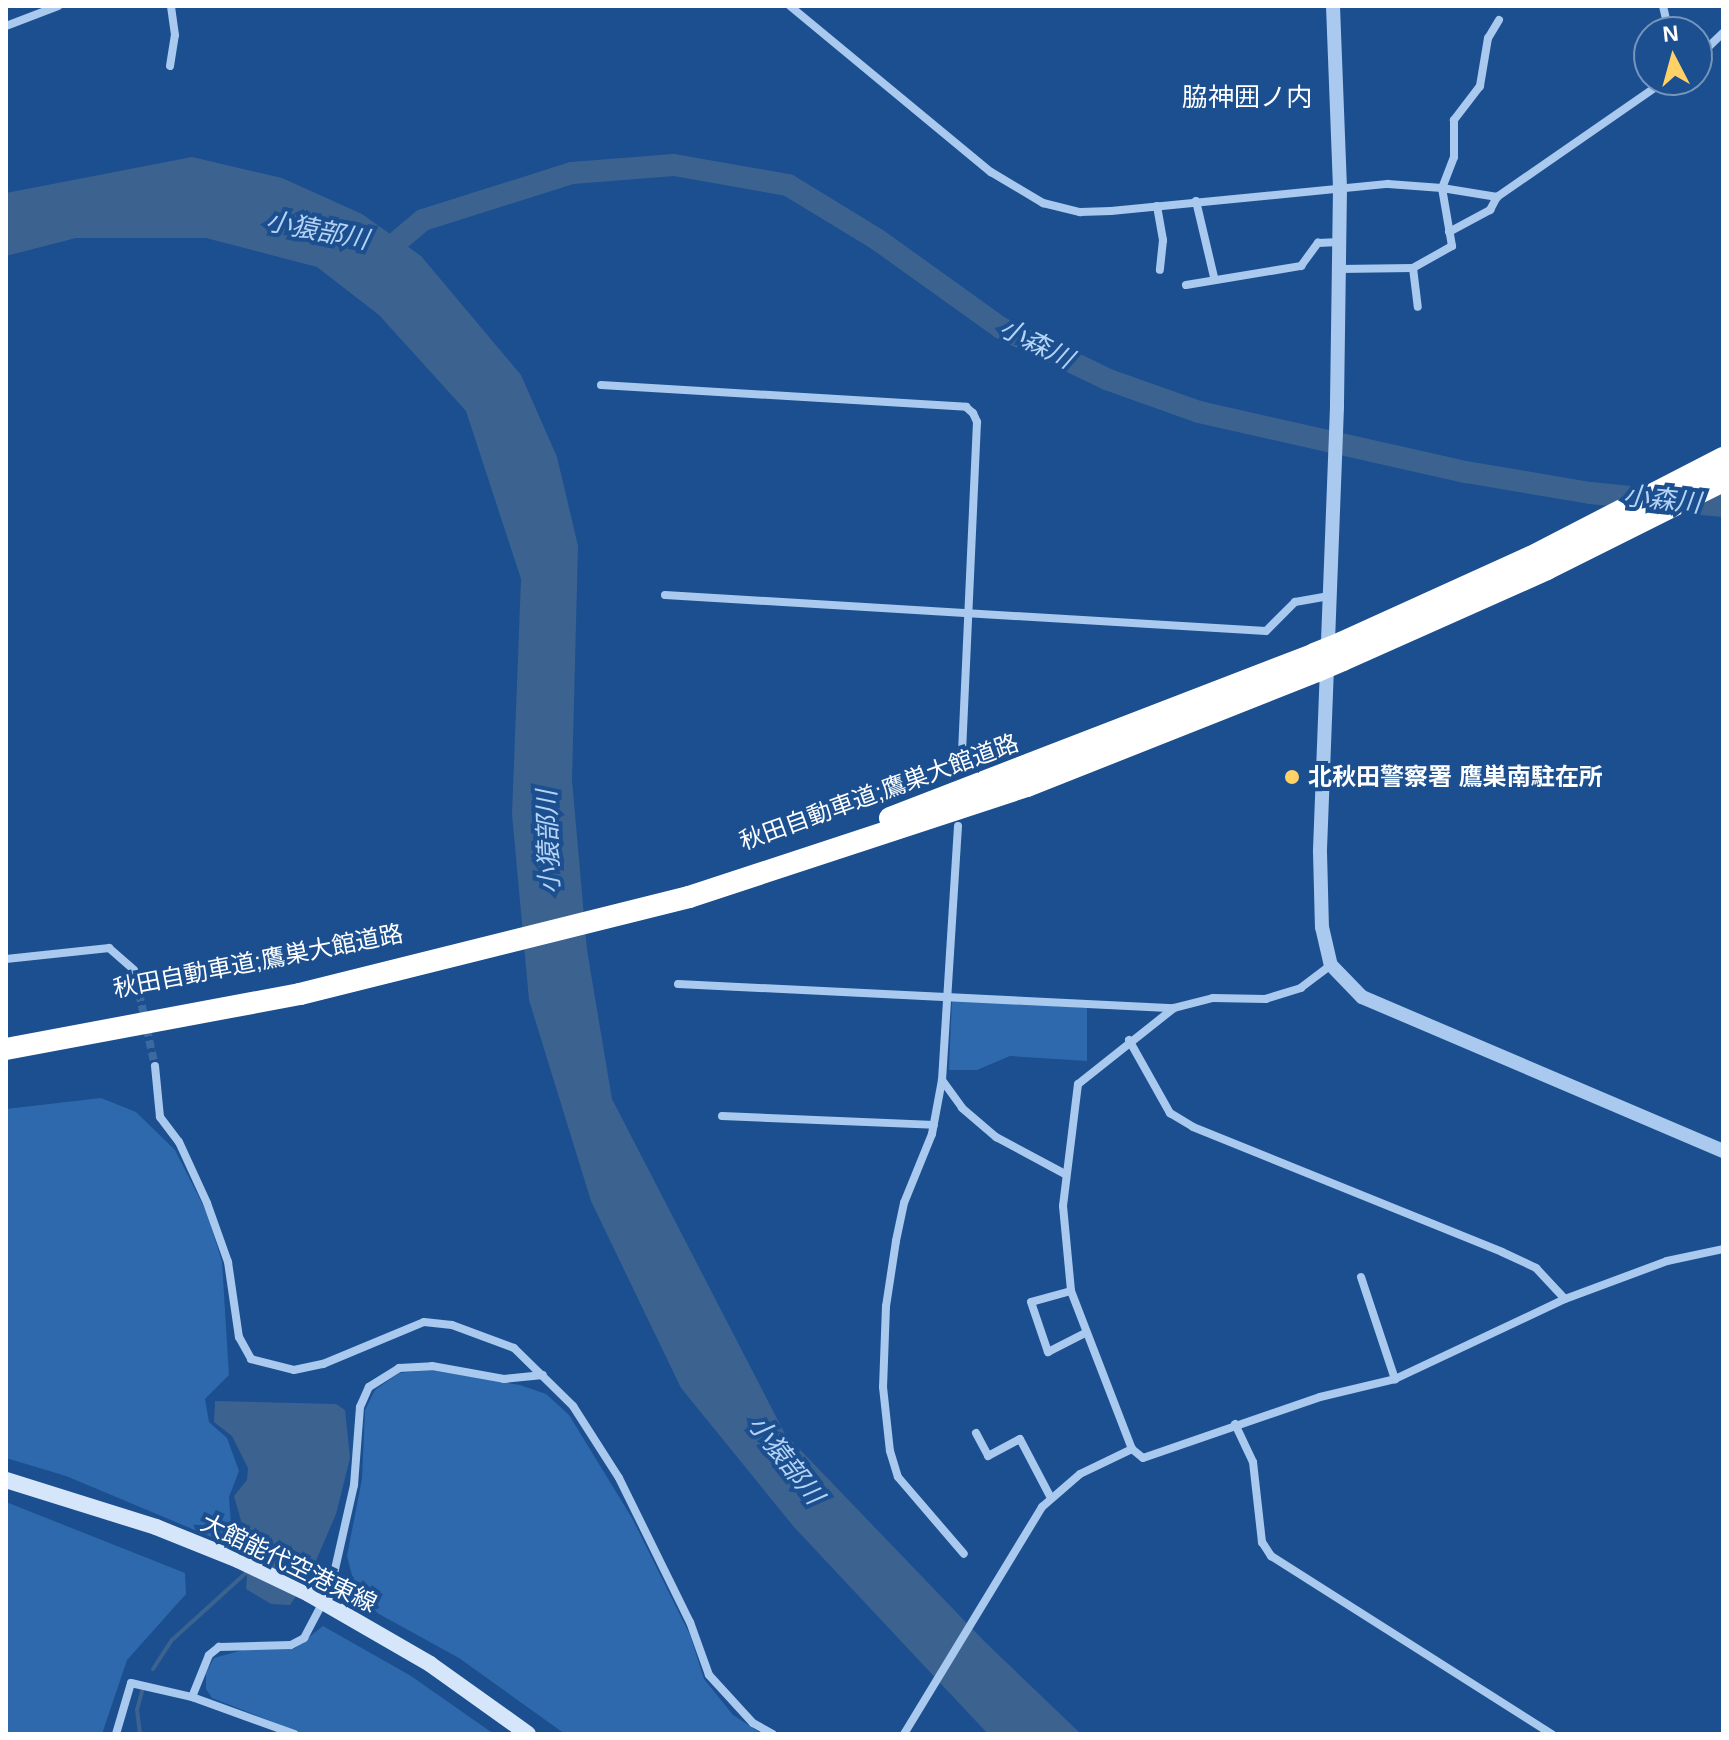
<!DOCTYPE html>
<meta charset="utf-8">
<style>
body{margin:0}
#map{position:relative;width:1729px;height:1740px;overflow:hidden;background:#1b4f8f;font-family:Arial,"Noto Sans JP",sans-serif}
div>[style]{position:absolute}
.green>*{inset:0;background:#2e69ad}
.water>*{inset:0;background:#3c6290}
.stream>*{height:4px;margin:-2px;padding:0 2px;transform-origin:2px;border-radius:2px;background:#3c6290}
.river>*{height:22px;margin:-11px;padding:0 11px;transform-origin:11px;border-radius:11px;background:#3c6290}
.minor-tunnel>*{height:8px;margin-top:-4px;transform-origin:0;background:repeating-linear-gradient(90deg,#3d69a0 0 8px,transparent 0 12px)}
.minor>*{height:8px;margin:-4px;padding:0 4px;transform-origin:4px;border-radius:4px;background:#a9c9ee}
.tertiary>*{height:14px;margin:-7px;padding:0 7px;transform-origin:7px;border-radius:7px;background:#a9c9ee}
.secondary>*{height:16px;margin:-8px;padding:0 8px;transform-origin:8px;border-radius:8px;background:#d6e6fa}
.motorway>*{height:22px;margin:-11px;padding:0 11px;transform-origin:11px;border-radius:11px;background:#fff}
.secondary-bridge>*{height:16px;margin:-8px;padding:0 8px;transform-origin:8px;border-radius:8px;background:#d6e6fa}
.motorway-bridge>*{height:22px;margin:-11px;padding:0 11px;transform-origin:11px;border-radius:11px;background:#fff}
.dots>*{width:22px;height:22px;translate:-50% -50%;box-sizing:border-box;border:4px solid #1b4f8f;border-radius:50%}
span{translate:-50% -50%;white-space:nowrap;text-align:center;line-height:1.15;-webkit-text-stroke:8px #1b4f8f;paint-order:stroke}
.poi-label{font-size:24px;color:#fff;font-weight:700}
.left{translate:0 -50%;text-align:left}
.street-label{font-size:24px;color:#fff}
.neighbourhood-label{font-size:26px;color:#fff}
.water-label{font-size:26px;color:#b5d3f5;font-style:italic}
.frame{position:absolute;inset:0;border:8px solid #fff;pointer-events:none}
.north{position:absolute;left:1633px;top:16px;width:80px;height:80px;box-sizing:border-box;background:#1b4f8f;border:2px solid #7695bc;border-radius:50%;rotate:354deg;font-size:22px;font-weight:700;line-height:32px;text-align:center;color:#fff}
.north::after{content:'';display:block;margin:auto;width:28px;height:36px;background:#ffd166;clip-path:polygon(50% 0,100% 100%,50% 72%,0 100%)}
</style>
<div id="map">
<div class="green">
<div style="clip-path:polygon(952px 999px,1087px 1008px,1087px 1061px,1010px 1056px,977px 1070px,949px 1070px)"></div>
<div style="clip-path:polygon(101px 1098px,136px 1112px,175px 1150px,207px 1213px,222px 1262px,229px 1375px,205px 1399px,209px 1422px,227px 1438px,239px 1471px,229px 1497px,232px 1539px,221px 1541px,66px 1476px,6px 1458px,6px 1109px)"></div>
<div style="clip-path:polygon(430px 1370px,520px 1385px,546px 1394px,569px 1415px,632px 1518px,690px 1635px,704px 1679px,733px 1715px,762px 1734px,565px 1734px,459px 1658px,359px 1603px,347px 1556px,362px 1479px,365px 1410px,375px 1390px,399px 1373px)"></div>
<div style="clip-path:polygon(6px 1502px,185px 1573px,186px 1594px,127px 1660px,102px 1734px,6px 1734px)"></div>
<div style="clip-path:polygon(323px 1626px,411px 1676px,494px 1734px,304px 1734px,212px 1698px,206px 1689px,206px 1673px,214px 1658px,250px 1648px,294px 1649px)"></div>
</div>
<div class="water">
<div style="clip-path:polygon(192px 157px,282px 178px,362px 214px,421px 256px,521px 375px,557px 457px,578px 546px,572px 780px,587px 950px,612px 1099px,785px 1434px,983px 1640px,1081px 1734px,988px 1734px,794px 1527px,681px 1388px,591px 1201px,529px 1000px,512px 814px,521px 579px,466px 411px,379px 315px,317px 267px,206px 238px,76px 238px,6px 256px,6px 193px)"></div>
<div style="clip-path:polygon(215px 1401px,336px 1404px,345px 1410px,350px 1458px,336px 1514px,309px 1577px,290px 1605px,271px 1604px,246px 1589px,249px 1549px,234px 1496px,247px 1480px,248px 1468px,232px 1436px,214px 1422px)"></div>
</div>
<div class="stream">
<div style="left:153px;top:1669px;width:35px;rotate:-57deg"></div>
<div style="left:172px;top:1640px;width:103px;rotate:-42.2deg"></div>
<div style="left:140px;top:1734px;width:24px;rotate:-97deg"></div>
<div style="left:137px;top:1710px;width:20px;rotate:-75deg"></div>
</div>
<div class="river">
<div style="left:392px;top:246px;width:40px;rotate:-40deg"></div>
<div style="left:423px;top:220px;width:156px;rotate:-17.5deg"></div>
<div style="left:572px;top:173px;width:102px;rotate:-4.5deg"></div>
<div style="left:674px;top:165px;width:116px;rotate:10deg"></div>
<div style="left:788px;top:185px;width:105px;rotate:31.4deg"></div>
<div style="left:878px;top:240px;width:151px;rotate:35.6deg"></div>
<div style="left:1001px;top:328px;width:120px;rotate:25.7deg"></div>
<div style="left:1109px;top:380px;width:96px;rotate:19.6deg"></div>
<div style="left:1199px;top:412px;width:274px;rotate:12.7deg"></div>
<div style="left:1466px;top:472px;width:126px;rotate:9.6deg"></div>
<div style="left:1590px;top:493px;width:134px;rotate:5.6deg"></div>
</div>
<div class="minor-tunnel">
<div style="left:134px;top:970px;width:98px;rotate:77.7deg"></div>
</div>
<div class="minor">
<div style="left:790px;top:6px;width:261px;rotate:39.6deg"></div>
<div style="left:991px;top:172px;width:61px;rotate:30.8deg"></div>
<div style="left:1043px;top:203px;width:38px;rotate:14deg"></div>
<div style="left:1080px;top:212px;width:31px;rotate:-2deg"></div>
<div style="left:1111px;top:211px;width:278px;rotate:-5.6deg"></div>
<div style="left:1388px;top:184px;width:54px;rotate:4.2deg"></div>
<div style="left:1442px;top:188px;width:59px;rotate:80.2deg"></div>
<div style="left:1452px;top:246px;width:45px;rotate:150.6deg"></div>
<div style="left:1413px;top:268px;width:39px;rotate:83deg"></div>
<div style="left:1663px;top:6px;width:27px;rotate:77deg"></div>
<div style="left:1499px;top:20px;width:21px;rotate:121deg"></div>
<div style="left:1488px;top:38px;width:49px;rotate:99.5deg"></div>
<div style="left:1480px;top:86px;width:43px;rotate:127.4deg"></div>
<div style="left:1454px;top:120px;width:37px;rotate:90deg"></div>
<div style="left:1454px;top:157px;width:33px;rotate:111deg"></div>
<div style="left:1442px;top:188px;width:56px;rotate:9.3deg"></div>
<div style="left:1497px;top:197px;width:206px;rotate:-34.7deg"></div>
<div style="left:6px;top:26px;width:56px;rotate:-21deg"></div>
<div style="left:1697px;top:58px;width:36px;rotate:-44deg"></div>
<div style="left:170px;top:66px;width:31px;rotate:-81deg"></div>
<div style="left:175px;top:35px;width:29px;rotate:-98deg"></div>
<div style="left:1196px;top:201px;width:78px;rotate:76.7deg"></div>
<div style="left:1157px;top:206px;width:35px;rotate:80deg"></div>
<div style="left:1163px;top:240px;width:30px;rotate:96deg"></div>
<div style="left:1449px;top:232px;width:47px;rotate:-28.2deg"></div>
<div style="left:1490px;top:210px;width:15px;rotate:-62deg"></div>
<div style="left:1339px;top:269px;width:74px;rotate:-0.8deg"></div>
<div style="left:1186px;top:285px;width:117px;rotate:-9.4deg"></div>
<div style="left:1301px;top:266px;width:29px;rotate:-54deg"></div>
<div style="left:1318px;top:243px;width:21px;rotate:-3deg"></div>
<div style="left:601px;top:385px;width:366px;rotate:3.4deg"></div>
<div style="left:966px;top:407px;width:9px;rotate:41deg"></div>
<div style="left:973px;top:413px;width:10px;rotate:66deg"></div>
<div style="left:977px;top:422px;width:346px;rotate:92.6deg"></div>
<div style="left:665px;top:595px;width:602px;rotate:3.43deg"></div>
<div style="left:1266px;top:631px;width:41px;rotate:-45deg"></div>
<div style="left:1295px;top:602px;width:36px;rotate:-10deg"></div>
<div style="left:958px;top:826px;width:255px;rotate:93.6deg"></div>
<div style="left:942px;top:1080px;width:55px;rotate:100.5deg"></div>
<div style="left:932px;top:1134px;width:74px;rotate:112.1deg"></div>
<div style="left:904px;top:1203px;width:39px;rotate:102deg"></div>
<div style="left:896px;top:1241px;width:66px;rotate:98.7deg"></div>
<div style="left:886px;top:1306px;width:81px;rotate:92.1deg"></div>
<div style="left:883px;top:1387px;width:64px;rotate:83.8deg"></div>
<div style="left:890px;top:1451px;width:27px;rotate:73deg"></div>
<div style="left:898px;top:1477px;width:101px;rotate:49.4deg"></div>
<div style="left:6px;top:959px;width:104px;rotate:-6.1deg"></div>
<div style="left:109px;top:948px;width:33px;rotate:41deg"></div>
<div style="left:1331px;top:965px;width:38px;rotate:143deg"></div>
<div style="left:1301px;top:988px;width:37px;rotate:163deg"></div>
<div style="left:1266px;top:999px;width:53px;rotate:-178.9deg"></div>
<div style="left:1213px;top:998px;width:40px;rotate:165.6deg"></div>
<div style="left:1174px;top:1008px;width:122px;rotate:141.6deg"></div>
<div style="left:1078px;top:1084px;width:123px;rotate:97deg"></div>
<div style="left:1063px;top:1206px;width:85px;rotate:84.6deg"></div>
<div style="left:1071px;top:1291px;width:169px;rotate:68.9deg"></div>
<div style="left:1132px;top:1449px;width:14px;rotate:39deg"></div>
<div style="left:1143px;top:1458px;width:187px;rotate:-19deg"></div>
<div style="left:1320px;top:1397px;width:77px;rotate:-13.5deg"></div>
<div style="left:1395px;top:1379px;width:188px;rotate:-25.2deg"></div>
<div style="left:1565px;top:1299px;width:109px;rotate:-20.4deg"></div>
<div style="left:1667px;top:1261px;width:57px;rotate:-12.1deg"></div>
<div style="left:678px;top:984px;width:496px;rotate:2.8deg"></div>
<div style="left:1129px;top:1040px;width:84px;rotate:60.7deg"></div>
<div style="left:1170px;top:1113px;width:27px;rotate:31deg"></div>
<div style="left:1193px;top:1127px;width:333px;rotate:22deg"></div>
<div style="left:1502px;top:1252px;width:38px;rotate:25deg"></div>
<div style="left:1536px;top:1268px;width:42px;rotate:46.9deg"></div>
<div style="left:155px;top:1066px;width:51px;rotate:84.4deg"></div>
<div style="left:160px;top:1117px;width:31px;rotate:53deg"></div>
<div style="left:179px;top:1142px;width:67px;rotate:65.3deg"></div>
<div style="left:207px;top:1203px;width:63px;rotate:70.4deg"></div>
<div style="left:228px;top:1262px;width:76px;rotate:81.7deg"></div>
<div style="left:239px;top:1337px;width:25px;rotate:61deg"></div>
<div style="left:251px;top:1359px;width:44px;rotate:14.3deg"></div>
<div style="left:294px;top:1370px;width:30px;rotate:-12deg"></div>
<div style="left:323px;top:1364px;width:109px;rotate:-22.6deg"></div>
<div style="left:424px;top:1322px;width:28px;rotate:6deg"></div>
<div style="left:452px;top:1325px;width:66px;rotate:20.4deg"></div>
<div style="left:514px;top:1348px;width:83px;rotate:44.5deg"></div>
<div style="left:573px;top:1406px;width:85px;rotate:57.4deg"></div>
<div style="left:619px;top:1478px;width:161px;rotate:63.8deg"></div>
<div style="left:690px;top:1622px;width:56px;rotate:70.3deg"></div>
<div style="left:709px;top:1675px;width:65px;rotate:47.5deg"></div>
<div style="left:753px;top:1723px;width:23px;rotate:29deg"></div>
<div style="left:942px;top:1080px;width:34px;rotate:54deg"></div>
<div style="left:962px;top:1108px;width:45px;rotate:40.5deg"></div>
<div style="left:996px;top:1137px;width:78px;rotate:28.2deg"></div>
<div style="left:722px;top:1116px;width:212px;rotate:2.4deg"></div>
<div style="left:1361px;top:1277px;width:108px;rotate:71.6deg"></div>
<div style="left:1071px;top:1291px;width:41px;rotate:164.6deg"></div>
<div style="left:1031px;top:1302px;width:53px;rotate:71.2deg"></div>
<div style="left:1048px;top:1352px;width:39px;rotate:-27deg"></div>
<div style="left:1235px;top:1424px;width:42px;rotate:64.7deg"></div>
<div style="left:1253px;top:1462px;width:81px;rotate:83.6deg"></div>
<div style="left:1262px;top:1542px;width:17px;rotate:57deg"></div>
<div style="left:1271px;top:1556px;width:333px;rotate:32.4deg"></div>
<div style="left:976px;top:1433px;width:26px;rotate:62deg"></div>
<div style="left:988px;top:1456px;width:36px;rotate:-28deg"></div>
<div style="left:1020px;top:1439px;width:67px;rotate:62.3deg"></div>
<div style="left:192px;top:1697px;width:45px;rotate:-68deg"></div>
<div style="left:209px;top:1655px;width:13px;rotate:-39deg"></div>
<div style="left:219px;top:1647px;width:72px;rotate:-1.6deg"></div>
<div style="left:291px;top:1645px;width:15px;rotate:-28deg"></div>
<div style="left:304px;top:1638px;width:58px;rotate:-62.1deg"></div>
<div style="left:331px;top:1587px;width:105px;rotate:-77.3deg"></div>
<div style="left:354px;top:1485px;width:78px;rotate:-85.6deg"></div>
<div style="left:360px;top:1407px;width:22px;rotate:-66deg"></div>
<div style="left:369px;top:1387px;width:36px;rotate:-32deg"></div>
<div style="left:399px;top:1368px;width:33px;rotate:-3deg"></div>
<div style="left:432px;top:1366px;width:73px;rotate:10.2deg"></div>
<div style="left:504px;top:1379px;width:39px;rotate:-6deg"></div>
<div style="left:116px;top:1734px;width:53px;rotate:-73.6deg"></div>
<div style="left:131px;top:1683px;width:63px;rotate:12.9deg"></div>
<div style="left:192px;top:1697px;width:109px;rotate:19.9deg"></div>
<div style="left:904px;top:1734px;width:266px;rotate:-58.7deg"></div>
<div style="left:1042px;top:1507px;width:50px;rotate:-41deg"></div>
<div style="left:1080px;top:1474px;width:58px;rotate:-25.7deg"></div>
</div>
<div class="tertiary">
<div style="left:1333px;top:6px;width:182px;rotate:87.8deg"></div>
<div style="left:1340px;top:188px;width:219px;rotate:90.8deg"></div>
<div style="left:1337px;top:407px;width:445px;rotate:92.2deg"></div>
<div style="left:1320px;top:852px;width:75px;rotate:88.5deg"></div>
<div style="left:1322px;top:927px;width:39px;rotate:77deg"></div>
<div style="left:1331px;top:965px;width:45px;rotate:45.9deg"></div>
<div style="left:1362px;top:997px;width:392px;rotate:23.1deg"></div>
</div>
<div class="secondary">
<div style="left:430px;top:1664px;width:120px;rotate:35.5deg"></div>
</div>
<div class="motorway">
<div style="left:1341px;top:643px;width:209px;rotate:-24.4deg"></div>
<div style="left:1531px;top:557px;width:216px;rotate:-27.3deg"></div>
<div style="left:1343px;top:660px;width:223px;rotate:-24deg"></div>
<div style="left:1547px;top:569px;width:197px;rotate:-26.6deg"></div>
<div style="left:890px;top:818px;width:455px;rotate:-21.1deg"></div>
<div style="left:6px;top:1049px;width:299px;rotate:-10.6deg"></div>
<div style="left:300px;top:994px;width:401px;rotate:-14deg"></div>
<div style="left:689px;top:897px;width:356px;rotate:-18.2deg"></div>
<div style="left:1027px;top:786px;width:312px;rotate:-21.6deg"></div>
</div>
<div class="secondary-bridge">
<div style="left:6px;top:1480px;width:157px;rotate:17.4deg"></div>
<div style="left:156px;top:1527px;width:88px;rotate:21.9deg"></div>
<div style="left:238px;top:1560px;width:79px;rotate:25.6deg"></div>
<div style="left:309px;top:1594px;width:140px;rotate:30deg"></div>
</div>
<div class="motorway-bridge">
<div style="left:1314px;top:654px;width:29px;rotate:-22deg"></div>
<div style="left:1317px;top:671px;width:28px;rotate:-23deg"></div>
</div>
<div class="dots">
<div style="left:1292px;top:777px;background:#ffd166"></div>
</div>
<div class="poi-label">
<span class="left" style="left:1308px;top:777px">北秋田警察署 鷹巣南駐在所</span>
</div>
<div class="street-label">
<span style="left:879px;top:792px;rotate:-20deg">秋田自動車道;鷹巣大館道路</span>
<span style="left:258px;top:961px;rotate:-11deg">秋田自動車道;鷹巣大館道路</span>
<span style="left:289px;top:1563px;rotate:26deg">大館能代空港東線</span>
</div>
<div class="neighbourhood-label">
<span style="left:1247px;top:98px">脇神囲ノ内</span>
</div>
<div class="water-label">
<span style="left:317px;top:231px;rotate:11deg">小猿部川</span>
<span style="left:1036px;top:344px;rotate:27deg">小森川</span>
<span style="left:1662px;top:500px;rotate:6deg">小森川</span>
<span style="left:549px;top:842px;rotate:-92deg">小猿部川</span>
<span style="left:785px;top:1460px;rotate:52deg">小猿部川</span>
</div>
<div class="frame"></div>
<div class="north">N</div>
</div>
